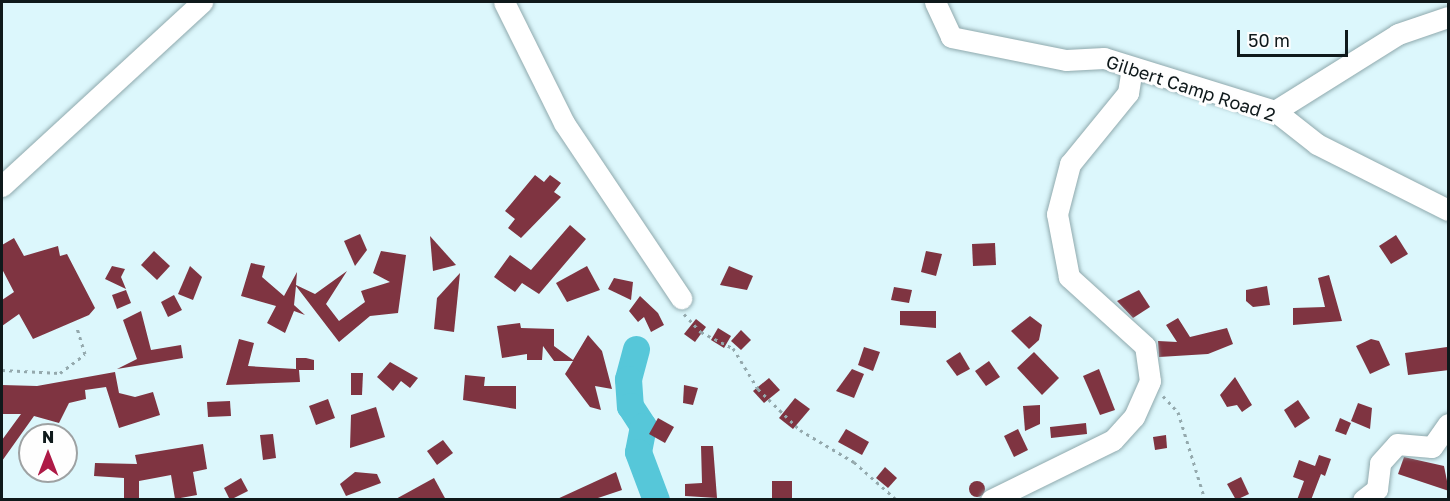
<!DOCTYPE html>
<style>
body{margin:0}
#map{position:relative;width:1450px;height:501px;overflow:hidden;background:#dcf7fc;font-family:"Golos Text",sans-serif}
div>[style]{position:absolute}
.river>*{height:27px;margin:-13.5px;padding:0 13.5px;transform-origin:13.5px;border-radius:13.5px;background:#56c7d9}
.building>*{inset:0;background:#7f3441}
.round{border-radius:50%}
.path>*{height:3px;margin-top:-1.5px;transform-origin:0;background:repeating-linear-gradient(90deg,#94a9ad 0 3px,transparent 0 7.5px)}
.roads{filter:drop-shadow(0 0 2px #8fa9ad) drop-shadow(0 0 2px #8fa9ad)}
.minor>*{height:21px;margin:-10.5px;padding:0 10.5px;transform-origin:10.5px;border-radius:10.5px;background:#fff}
span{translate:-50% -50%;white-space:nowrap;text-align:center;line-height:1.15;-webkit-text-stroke:6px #fefefe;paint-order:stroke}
.street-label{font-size:18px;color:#0f191b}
.frame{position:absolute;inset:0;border:3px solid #0f191b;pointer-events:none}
.north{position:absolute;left:18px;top:423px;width:60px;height:60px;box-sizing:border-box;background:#fefefe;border:2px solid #9ea2a3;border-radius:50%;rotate:0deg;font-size:16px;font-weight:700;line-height:24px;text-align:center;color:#0f191b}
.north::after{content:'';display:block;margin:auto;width:21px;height:27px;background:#ae1a46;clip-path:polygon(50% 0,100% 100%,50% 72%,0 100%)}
.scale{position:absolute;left:1237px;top:30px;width:111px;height:27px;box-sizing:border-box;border:3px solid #0f191b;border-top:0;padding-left:8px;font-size:18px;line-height:21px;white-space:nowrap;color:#0f191b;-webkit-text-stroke:4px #fefefe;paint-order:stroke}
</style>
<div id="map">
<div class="river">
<div style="left:636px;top:349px;width:31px;rotate:105deg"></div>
<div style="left:628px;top:379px;width:27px;rotate:86deg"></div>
<div style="left:630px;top:406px;width:24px;rotate:57deg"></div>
<div style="left:643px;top:426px;width:26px;rotate:101deg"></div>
<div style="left:638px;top:452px;width:51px;rotate:69.4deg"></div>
</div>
<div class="building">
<div style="clip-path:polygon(535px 175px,544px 182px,550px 175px,561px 183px,554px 192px,561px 197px,521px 238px,508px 228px,515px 219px,505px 211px)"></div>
<div style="clip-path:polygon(570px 225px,586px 239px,539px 294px,522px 283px,515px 292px,494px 277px,510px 255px,531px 270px)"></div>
<div style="clip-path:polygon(360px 234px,367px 250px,355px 266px,344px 241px)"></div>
<div style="clip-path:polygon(1396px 235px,1408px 254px,1391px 264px,1379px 246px)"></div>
<div style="clip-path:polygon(430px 236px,456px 265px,433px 271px)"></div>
<div style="clip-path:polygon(14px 238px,24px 256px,58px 246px,60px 256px,67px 254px,95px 308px,89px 315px,33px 339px,19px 314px,2px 326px,2px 300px,14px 292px,2px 269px,2px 245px)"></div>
<div style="clip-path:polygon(995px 243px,996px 265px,973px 266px,972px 244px)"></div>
<div style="clip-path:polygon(154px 251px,170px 266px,157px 280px,141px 265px)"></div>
<div style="clip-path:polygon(381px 251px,406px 255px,398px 313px,370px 316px,339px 342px,296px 286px,294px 305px,305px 315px,294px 311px,285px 333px,267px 323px,276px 306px,241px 296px,251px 263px,265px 266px,262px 277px,284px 296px,297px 272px,296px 285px,315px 294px,347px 271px,326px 304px,339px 321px,365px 302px,361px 291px,390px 282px,373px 273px)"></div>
<div style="clip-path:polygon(926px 251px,942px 254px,936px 276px,921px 272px)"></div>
<div style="clip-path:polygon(112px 266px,125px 269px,121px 277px,126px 289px,105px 279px)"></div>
<div style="clip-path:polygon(190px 266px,202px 277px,193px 300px,178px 294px)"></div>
<div style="clip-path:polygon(587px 266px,600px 290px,567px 302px,556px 283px)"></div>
<div style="clip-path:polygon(729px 266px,753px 276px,747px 290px,720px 285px)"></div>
<div style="clip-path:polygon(460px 273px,454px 332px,434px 329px,437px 298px)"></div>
<div style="clip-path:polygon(1329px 275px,1342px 321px,1293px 325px,1293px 308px,1325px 307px,1318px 278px)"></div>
<div style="clip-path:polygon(614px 278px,633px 282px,631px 300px,608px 289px)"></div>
<div style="clip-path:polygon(1267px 286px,1270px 305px,1253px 307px,1246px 301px,1246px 290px)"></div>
<div style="clip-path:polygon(894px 287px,912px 290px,909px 303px,891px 300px)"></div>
<div style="clip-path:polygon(126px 290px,131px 303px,117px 309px,112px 295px)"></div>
<div style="clip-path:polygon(1139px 290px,1150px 307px,1133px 318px,1117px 301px)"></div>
<div style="clip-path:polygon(174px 295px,182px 310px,168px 317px,161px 302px)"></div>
<div style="clip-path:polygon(640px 296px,658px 313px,664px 325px,651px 332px,644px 317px,638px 322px,629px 311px)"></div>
<div style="clip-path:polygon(141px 311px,151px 350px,181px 345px,183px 358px,117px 369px,137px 359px,123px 320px)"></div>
<div style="clip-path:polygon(900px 311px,936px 311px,936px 328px,900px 325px)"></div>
<div style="clip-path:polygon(1030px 316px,1042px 325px,1039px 340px,1029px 349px,1011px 331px)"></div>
<div style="clip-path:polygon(1178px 318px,1190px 337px,1227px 328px,1233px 344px,1208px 354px,1159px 357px,1158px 341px,1177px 342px,1166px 325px)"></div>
<div style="clip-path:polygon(696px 319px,706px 327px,695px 342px,684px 334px)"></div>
<div style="clip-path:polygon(520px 323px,521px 328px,554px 329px,554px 346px,573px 360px,588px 335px,602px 351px,612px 389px,595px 386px,601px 410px,590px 407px,565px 374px,573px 361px,554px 361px,543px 346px,542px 360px,527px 360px,527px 354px,502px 358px,497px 326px)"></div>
<div style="clip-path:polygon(718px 328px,731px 336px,724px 348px,711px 340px)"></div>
<div style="clip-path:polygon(741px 330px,751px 340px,741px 350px,731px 341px)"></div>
<div style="clip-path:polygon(239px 339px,254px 343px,248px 366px,296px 369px,296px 358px,306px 358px,314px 360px,314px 370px,299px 370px,300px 382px,226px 385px)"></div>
<div style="clip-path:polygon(1371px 339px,1379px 341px,1390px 365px,1370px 374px,1356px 346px)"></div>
<div style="clip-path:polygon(864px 347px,880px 352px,873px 371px,858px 365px)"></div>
<div style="clip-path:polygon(1447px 347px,1449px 370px,1408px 375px,1405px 353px)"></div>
<div style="clip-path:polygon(960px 352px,970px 369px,957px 376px,946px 361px)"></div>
<div style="clip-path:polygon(1034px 352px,1059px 378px,1042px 395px,1017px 368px)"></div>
<div style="clip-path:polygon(989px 361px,1000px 377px,986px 386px,975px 371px)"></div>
<div style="clip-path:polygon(390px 362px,418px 378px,410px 388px,401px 381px,393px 391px,377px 377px)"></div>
<div style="clip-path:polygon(852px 369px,864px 374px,854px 398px,836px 391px)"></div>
<div style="clip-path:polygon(1099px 369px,1115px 410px,1100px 415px,1083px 376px)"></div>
<div style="clip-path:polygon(115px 372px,119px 393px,135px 397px,153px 392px,160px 415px,119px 428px,106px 387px,85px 390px,86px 399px,69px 403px,59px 423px,34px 416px,2px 461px,2px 440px,21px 414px,2px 414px,2px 385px,37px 386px)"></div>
<div style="clip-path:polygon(351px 373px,363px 373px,362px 395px,351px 395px)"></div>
<div style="clip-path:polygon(465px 375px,485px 377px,484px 386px,516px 386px,516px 409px,463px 400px)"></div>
<div style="clip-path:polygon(1235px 377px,1252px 405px,1242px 412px,1237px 405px,1227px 407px,1220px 395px)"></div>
<div style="clip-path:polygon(769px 378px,780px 390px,764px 403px,753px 391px)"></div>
<div style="clip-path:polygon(684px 385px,698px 388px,693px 405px,683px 403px)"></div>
<div style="clip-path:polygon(795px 398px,810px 409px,793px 429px,779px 418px)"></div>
<div style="clip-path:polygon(328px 399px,335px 418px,316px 425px,309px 406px)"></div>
<div style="clip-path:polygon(1298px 400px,1310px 418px,1295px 428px,1284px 410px)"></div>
<div style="clip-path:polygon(230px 401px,231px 416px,208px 417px,207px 402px)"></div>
<div style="clip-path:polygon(1358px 403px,1372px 408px,1370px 429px,1351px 421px)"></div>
<div style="clip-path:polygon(1040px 405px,1040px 424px,1025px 431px,1023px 406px)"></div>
<div style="clip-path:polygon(376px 407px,385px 437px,350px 448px,351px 415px)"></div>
<div style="clip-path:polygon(658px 418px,674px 427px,665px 443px,649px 434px)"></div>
<div style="clip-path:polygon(1340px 418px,1351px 423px,1346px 435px,1335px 431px)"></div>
<div style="clip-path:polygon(1086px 423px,1087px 434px,1051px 438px,1050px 427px)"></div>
<div style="clip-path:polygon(846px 429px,869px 442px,862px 455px,838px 442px)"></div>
<div style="clip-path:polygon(1018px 429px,1028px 450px,1014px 457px,1004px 436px)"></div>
<div style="clip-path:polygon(273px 434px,276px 458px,263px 460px,260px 435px)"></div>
<div style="clip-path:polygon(1166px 435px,1167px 448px,1155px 450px,1153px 437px)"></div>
<div style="clip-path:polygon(443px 440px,453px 453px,437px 465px,427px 451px)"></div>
<div style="clip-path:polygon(203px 444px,207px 469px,193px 472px,197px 495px,175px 499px,171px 475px,139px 481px,139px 499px,124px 499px,124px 478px,94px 476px,95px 463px,137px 464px,135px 455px)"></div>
<div style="clip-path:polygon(701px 446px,713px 446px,717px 498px,685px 496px,685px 484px,702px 483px)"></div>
<div style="clip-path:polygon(1319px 455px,1331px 459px,1325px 476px,1321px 474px,1311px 500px,1297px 500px,1304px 481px,1293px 477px,1299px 460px,1315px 466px)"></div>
<div style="clip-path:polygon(1404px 457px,1444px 466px,1449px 491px,1398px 474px)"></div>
<div style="clip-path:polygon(885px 467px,897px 478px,888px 488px,876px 478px)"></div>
<div style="clip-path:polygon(355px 472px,377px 474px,381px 483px,346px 496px,340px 484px)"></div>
<div style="clip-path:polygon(616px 472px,622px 490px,592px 500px,555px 500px)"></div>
<div style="clip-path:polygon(1241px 477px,1249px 494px,1236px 500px,1227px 484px)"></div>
<div style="clip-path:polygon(241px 478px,248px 491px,230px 500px,224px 488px)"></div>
<div style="clip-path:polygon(434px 478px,446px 500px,394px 500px)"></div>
<div class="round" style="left:969px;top:481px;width:16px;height:16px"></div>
<div style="clip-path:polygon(772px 481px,792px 481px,792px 499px,772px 499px)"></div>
</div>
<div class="path">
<div style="left:684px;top:314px;width:25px;rotate:47deg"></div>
<div style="left:701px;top:332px;width:36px;rotate:27deg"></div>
<div style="left:733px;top:348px;width:48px;rotate:58.6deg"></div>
<div style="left:758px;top:389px;width:59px;rotate:44.3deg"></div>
<div style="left:800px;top:430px;width:63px;rotate:30.7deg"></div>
<div style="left:854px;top:462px;width:57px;rotate:41.5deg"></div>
<div style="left:2px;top:370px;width:58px;rotate:3deg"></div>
<div style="left:60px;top:373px;width:31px;rotate:-37deg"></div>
<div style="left:85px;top:354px;width:27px;rotate:-107deg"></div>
<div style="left:1163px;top:396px;width:22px;rotate:47deg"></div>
<div style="left:1178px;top:412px;width:92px;rotate:72.9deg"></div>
</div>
<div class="roads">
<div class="minor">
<div style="left:504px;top:2px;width:135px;rotate:63.6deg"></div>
<div style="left:564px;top:123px;width:211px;rotate:56.2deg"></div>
<div style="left:935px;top:2px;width:38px;rotate:65deg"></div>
<div style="left:951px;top:37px;width:117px;rotate:11.3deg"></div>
<div style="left:1066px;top:60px;width:38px;rotate:-3deg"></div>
<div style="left:1104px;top:58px;width:179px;rotate:17.2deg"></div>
<div style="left:1275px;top:111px;width:53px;rotate:38.2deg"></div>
<div style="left:1317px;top:144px;width:147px;rotate:26.7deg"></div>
<div style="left:1275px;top:111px;width:145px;rotate:-32deg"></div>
<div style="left:1398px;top:34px;width:53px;rotate:-18.8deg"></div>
<div style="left:2px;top:186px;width:272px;rotate:-42.6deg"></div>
<div style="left:991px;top:500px;width:136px;rotate:-26.2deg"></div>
<div style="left:1113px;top:440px;width:31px;rotate:-48deg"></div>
<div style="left:1134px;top:417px;width:39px;rotate:-66deg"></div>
<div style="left:1150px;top:381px;width:35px;rotate:-98deg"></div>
<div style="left:1145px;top:346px;width:103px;rotate:-137.8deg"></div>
<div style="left:1069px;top:277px;width:64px;rotate:-100.8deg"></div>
<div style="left:1057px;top:214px;width:52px;rotate:-75.4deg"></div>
<div style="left:1070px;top:164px;width:92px;rotate:-50.8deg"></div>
<div style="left:1128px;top:93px;width:26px;rotate:-81deg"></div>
<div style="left:1363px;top:500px;width:18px;rotate:-38deg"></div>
<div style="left:1377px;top:489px;width:26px;rotate:-83deg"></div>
<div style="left:1380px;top:463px;width:25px;rotate:-48deg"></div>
<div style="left:1397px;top:444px;width:35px;rotate:5deg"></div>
<div style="left:1432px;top:447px;width:28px;rotate:-55deg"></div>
</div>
</div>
<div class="street-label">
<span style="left:1191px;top:88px;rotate:18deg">Gilbert Camp Road 2</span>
</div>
<div class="frame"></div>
<div class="north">N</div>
<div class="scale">50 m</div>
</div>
